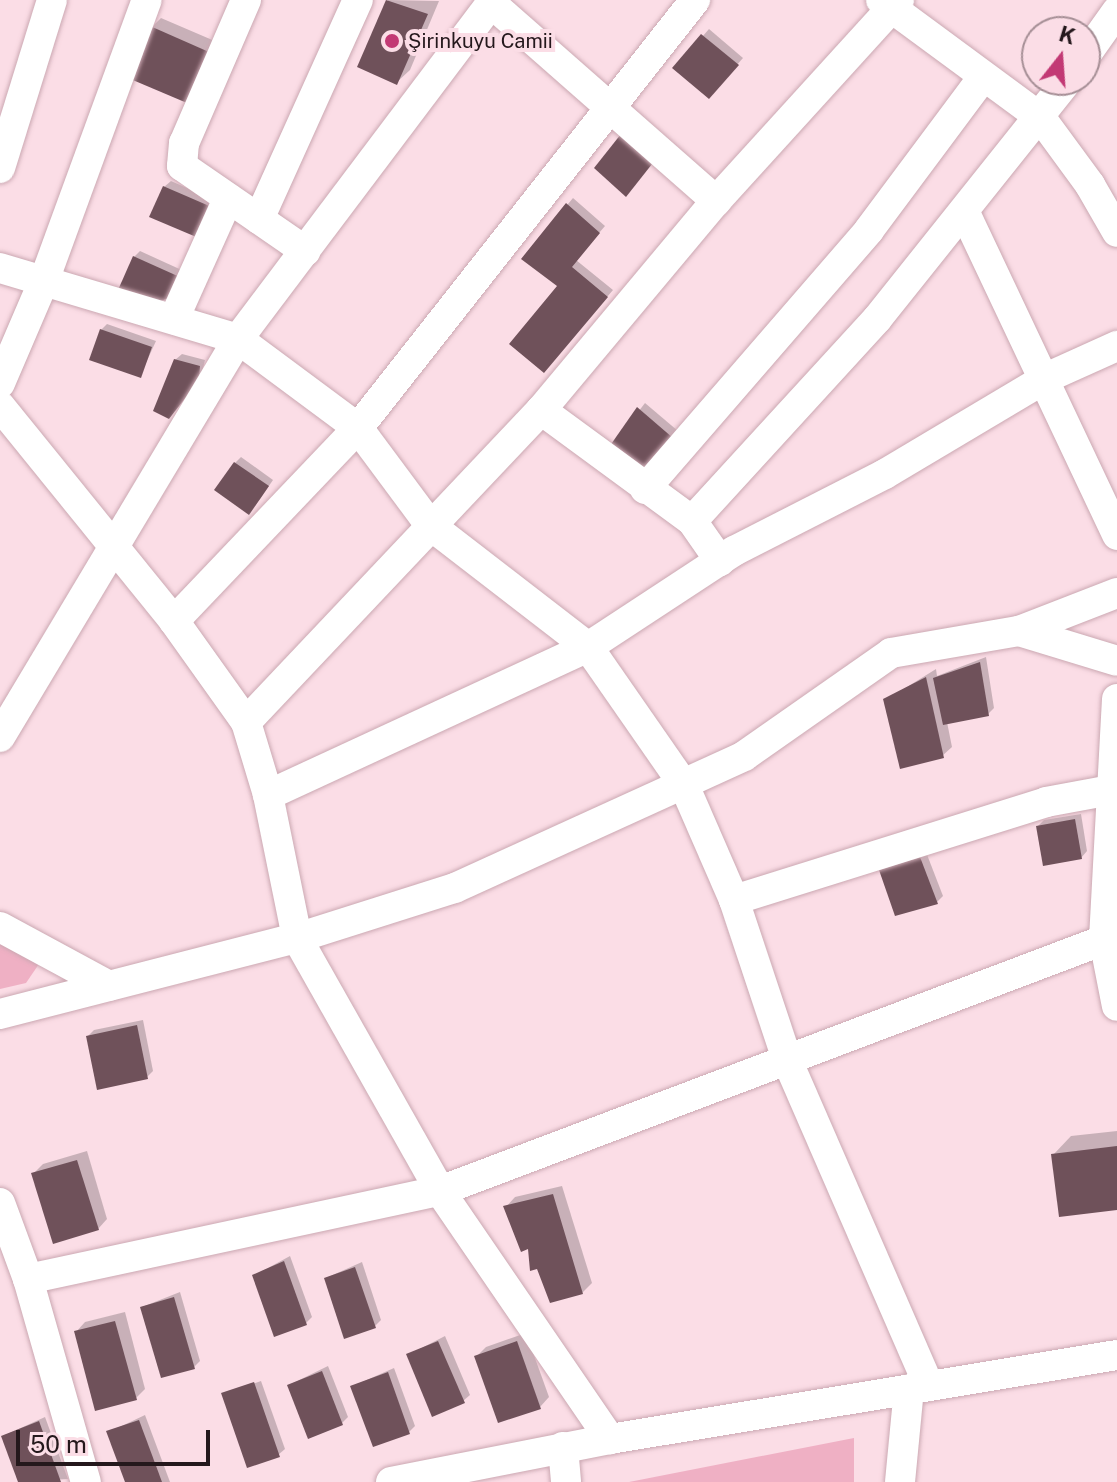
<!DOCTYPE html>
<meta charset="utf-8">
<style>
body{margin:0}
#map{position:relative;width:1117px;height:1482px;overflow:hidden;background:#fbdde6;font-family:"Public Sans",sans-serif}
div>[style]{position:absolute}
.green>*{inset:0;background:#efb0c4}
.shadow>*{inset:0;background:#0003}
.building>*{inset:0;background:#6f515a}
.roads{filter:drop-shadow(0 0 2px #cba8b2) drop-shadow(0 0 2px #cba8b2)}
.street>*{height:30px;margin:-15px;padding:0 15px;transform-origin:15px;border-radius:15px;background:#fff}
.dots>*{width:22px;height:22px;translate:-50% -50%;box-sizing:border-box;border:4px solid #fbdde6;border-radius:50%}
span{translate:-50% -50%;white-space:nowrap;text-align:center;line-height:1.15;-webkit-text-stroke:8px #fbdde6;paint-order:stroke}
.poi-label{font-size:20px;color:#24181c}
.left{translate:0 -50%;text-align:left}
.north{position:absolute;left:1021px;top:16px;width:80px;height:80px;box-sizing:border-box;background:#fbdde6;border:2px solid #a58e95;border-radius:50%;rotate:17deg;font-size:22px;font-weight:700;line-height:32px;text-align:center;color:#24181c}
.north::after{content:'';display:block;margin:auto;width:28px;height:36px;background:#c23974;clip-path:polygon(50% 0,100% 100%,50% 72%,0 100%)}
.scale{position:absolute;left:16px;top:1430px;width:194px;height:36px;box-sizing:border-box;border:4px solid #24181c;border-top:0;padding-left:10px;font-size:24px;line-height:28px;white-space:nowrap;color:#24181c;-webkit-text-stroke:6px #fbdde6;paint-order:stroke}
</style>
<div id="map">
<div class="green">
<div style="clip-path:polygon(0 940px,41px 961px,26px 983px,0 989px)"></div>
<div style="clip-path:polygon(854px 1438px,854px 1482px,629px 1482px)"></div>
</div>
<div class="shadow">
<div style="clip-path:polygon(388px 0,439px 1px,410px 70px,397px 82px,359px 66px)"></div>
<div style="clip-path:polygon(161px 18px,217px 42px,196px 91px,151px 28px)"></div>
<div style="clip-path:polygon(709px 29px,743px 58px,715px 90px,675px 68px)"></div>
<div style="clip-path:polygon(171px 181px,219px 202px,206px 231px,164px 187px)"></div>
<div style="clip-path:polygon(573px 198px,605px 226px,576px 260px,613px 290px,550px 364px,568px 204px)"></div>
<div style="clip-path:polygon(140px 251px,186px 272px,174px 289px,134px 257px)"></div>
<div style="clip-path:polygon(107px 324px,156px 341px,140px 376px,101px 330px)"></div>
<div style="clip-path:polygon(182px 354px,205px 360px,200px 381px,175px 411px,175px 360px)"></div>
<div style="clip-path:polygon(645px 403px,678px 431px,645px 473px,609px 450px)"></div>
<div style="clip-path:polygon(241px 457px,273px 480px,255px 506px,235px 463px)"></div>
<div style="clip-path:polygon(986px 657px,994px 708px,988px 714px,947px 722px,952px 747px,942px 756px,886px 700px,936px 669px,937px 676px)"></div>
<div style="clip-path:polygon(1081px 814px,1087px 851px,1081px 858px,1038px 826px,1044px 820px)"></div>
<div style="clip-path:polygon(926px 852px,943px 896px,937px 902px,881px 870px)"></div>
<div style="clip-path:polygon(143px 1020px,153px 1071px,147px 1077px,88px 1036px,94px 1030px)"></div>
<div style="clip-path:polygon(1117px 1131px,1117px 1208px,1053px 1155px,1071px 1136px)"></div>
<div style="clip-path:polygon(87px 1151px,107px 1219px,98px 1229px,33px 1174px,43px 1164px)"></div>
<div style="clip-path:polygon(562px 1186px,592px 1283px,582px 1293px,530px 1246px,506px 1207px,515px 1197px)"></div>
<div style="clip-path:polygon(290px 1256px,312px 1317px,306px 1323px,255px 1275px)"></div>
<div style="clip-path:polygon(362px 1262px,381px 1320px,375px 1326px,326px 1278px)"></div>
<div style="clip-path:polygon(180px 1292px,200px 1361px,194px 1367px,142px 1307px)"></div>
<div style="clip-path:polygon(125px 1312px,145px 1389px,136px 1398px,76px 1332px,85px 1322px)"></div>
<div style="clip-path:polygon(526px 1333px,549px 1397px,540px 1407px,477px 1356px,486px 1347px)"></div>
<div style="clip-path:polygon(445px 1336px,470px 1395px,463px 1401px,408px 1355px)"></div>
<div style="clip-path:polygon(328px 1366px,348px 1417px,342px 1423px,289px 1385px)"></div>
<div style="clip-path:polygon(394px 1368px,415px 1426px,409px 1432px,353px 1386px)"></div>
<div style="clip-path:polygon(261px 1381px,285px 1449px,278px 1455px,223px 1394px)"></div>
<div style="clip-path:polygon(145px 1415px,170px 1482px,127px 1482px,109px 1432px)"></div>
<div style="clip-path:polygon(45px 1417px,68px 1479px,20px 1482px,3px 1436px)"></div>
</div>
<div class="building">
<div style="clip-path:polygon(386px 0,428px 14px,397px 85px,357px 67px)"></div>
<div style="clip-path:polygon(150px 26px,209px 52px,187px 103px,128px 78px)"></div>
<div style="clip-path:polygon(701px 34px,739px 65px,709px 99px,672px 68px)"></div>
<div style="clip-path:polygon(621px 134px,656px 159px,626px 197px,594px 168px)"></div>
<div style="clip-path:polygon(163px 186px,214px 208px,201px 239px,149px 217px)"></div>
<div style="clip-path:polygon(566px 203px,600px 233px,572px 267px,608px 297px,544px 373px,509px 344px,557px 286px,521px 259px)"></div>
<div style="clip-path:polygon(133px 256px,182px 278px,169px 298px,158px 302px,118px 290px)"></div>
<div style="clip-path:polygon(100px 329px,152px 347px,141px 378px,89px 360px)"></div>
<div style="clip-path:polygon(174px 359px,200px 366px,199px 380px,169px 419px,153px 411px)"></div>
<div style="clip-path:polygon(637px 407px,673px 438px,645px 475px,607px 450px)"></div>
<div style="clip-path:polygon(234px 462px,269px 486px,249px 515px,214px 490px)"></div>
<div style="clip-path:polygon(980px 662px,989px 716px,943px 725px,933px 678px)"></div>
<div style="clip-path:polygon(926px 677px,944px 758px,900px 769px,883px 699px)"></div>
<div style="clip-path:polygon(1075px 819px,1082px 859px,1043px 866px,1036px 826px)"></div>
<div style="clip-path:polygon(920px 857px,938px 904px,895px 916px,879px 870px)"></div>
<div style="clip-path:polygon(137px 1025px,148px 1079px,97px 1090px,86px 1036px)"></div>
<div style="clip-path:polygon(1117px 1146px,1117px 1210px,1059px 1217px,1051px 1154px)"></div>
<div style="clip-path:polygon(77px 1160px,99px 1230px,53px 1244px,31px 1173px)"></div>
<div style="clip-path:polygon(553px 1194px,583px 1294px,550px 1303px,537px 1269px,530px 1271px,528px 1249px,521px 1252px,503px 1206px)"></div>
<div style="clip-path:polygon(284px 1261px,307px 1325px,274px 1337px,252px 1275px)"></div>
<div style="clip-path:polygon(355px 1267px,376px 1328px,344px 1339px,324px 1278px)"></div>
<div style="clip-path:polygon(174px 1297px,195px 1369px,161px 1378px,140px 1307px)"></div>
<div style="clip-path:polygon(115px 1321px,137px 1400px,95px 1411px,74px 1331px)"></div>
<div style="clip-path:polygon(438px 1341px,465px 1403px,432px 1417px,406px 1354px)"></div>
<div style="clip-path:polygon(517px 1341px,541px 1409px,498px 1423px,474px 1356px)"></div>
<div style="clip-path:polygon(322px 1371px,343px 1425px,308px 1439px,287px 1385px)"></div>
<div style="clip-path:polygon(388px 1372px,410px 1434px,373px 1447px,350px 1386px)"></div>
<div style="clip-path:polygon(254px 1382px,280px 1457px,247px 1468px,221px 1393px)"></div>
<div style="clip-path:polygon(139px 1420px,162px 1482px,125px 1482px,106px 1431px)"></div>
<div style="clip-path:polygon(39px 1421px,61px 1482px,18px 1482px,1px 1436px)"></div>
</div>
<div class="roads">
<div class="street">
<div style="left:246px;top:0;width:156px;rotate:113.4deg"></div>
<div style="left:184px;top:143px;width:23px;rotate:95deg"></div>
<div style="left:182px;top:166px;width:150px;rotate:34.6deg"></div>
<div style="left:881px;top:0;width:199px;rotate:36.4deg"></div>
<div style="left:1041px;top:118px;width:83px;rotate:53.8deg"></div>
<div style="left:1090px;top:185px;width:54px;rotate:60.1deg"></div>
<div style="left:491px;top:3px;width:300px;rotate:41.3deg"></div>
<div style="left:1085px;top:56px;width:55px;rotate:-54.6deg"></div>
<div style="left:0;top:168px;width:176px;rotate:-72.8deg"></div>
<div style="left:965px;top:213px;width:356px;rotate:64.7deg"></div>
<div style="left:259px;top:219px;width:240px;rotate:-65.7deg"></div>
<div style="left:0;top:268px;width:248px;rotate:16.6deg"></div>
<div style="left:238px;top:339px;width:149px;rotate:36.6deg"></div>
<div style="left:358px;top:428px;width:121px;rotate:53.4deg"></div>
<div style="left:430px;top:525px;width:200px;rotate:37.7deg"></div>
<div style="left:588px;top:647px;width:168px;rotate:55.2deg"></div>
<div style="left:684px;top:785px;width:125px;rotate:66.5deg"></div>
<div style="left:734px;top:900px;width:171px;rotate:71.6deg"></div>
<div style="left:788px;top:1062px;width:353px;rotate:66.5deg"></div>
<div style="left:174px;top:319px;width:132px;rotate:-65.8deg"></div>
<div style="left:0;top:383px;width:114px;rotate:-66.8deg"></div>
<div style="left:45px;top:278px;width:296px;rotate:-69.9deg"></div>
<div style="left:0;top:406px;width:277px;rotate:51deg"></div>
<div style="left:174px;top:621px;width:124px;rotate:54.5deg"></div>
<div style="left:246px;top:722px;width:76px;rotate:73.2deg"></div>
<div style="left:268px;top:795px;width:146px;rotate:78.5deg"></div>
<div style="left:297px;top:938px;width:291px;rotate:60.5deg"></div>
<div style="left:440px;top:1191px;width:301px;rotate:55.6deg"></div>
<div style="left:541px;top:410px;width:187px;rotate:36.3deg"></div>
<div style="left:692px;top:521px;width:49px;rotate:55deg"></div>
<div style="left:645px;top:489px;width:342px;rotate:-49.1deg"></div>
<div style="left:869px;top:230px;width:191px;rotate:-53.3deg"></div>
<div style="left:692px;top:521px;width:274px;rotate:-47.5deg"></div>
<div style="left:877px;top:319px;width:306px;rotate:-51.4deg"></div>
<div style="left:174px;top:621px;width:267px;rotate:-46.4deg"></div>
<div style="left:358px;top:428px;width:545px;rotate:-51.78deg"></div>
<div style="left:1019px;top:631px;width:102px;rotate:17deg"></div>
<div style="left:1117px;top:699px;width:241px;rotate:93.1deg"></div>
<div style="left:1104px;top:940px;width:67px;rotate:78.9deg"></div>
<div style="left:246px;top:722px;width:429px;rotate:-46.6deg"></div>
<div style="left:541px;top:410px;width:273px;rotate:-50.1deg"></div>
<div style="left:716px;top:201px;width:272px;rotate:-47.7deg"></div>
<div style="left:0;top:737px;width:464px;rotate:-59.1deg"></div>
<div style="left:238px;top:339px;width:424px;rotate:-53deg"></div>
<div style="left:268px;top:795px;width:353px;rotate:-24.8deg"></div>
<div style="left:588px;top:647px;width:175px;rotate:-33.3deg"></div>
<div style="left:734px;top:551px;width:169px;rotate:-27deg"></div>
<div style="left:885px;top:474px;width:187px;rotate:-30.8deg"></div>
<div style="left:1046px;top:378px;width:78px;rotate:-24.3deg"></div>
<div style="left:734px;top:900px;width:327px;rotate:-17.4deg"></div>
<div style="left:1046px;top:802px;width:66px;rotate:-10.5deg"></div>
<div style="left:0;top:927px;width:124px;rotate:28.4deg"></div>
<div style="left:0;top:1014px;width:307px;rotate:-14.4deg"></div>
<div style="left:297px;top:938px;width:166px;rotate:-17.6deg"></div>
<div style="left:455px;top:888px;width:318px;rotate:-24.5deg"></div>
<div style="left:744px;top:756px;width:179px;rotate:-35deg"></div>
<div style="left:891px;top:653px;width:130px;rotate:-9.8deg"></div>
<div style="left:1019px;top:631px;width:105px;rotate:-21.2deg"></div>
<div style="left:0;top:1203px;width:81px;rotate:69.8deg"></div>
<div style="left:28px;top:1279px;width:211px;rotate:74.1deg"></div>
<div style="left:28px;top:1279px;width:421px;rotate:-12.1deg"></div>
<div style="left:440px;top:1191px;width:710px;rotate:-20.71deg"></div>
<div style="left:563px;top:1447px;width:35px;rotate:85deg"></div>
<div style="left:391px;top:1482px;width:223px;rotate:-11.1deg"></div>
<div style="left:610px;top:1439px;width:514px;rotate:-9.41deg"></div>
<div style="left:900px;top:1482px;width:93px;rotate:-84.5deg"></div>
</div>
</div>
<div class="dots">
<div style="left:392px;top:41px;background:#c23974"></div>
</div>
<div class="poi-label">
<span class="left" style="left:408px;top:41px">Şirinkuyu Camii</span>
</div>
<div class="north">K</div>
<div class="scale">50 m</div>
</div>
